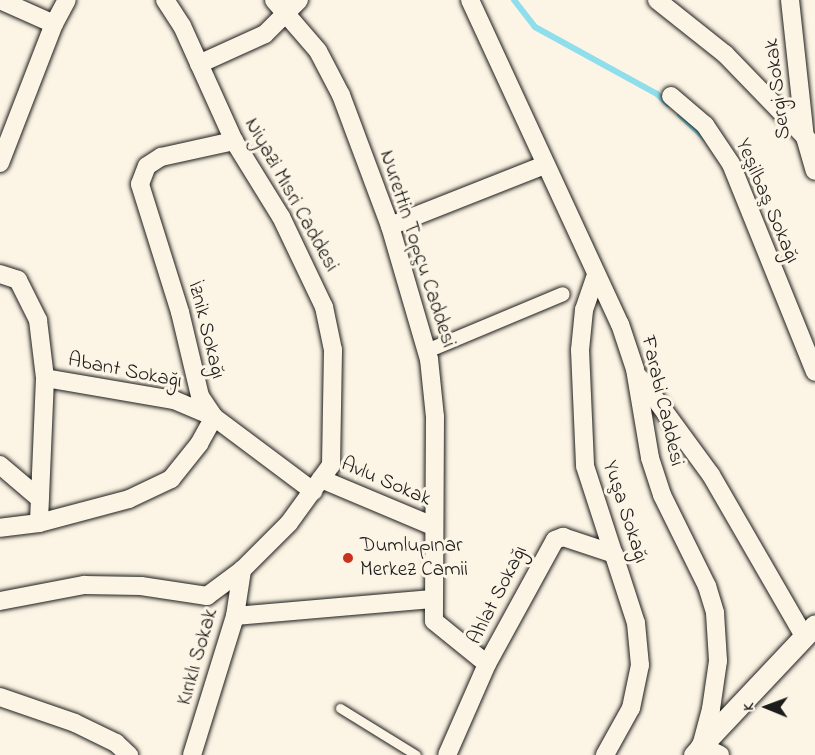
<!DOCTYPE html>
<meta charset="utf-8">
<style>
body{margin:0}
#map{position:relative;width:815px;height:755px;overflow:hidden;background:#fcf5e5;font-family:"Indie Flower",sans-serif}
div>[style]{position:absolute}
.stream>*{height:6px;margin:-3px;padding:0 3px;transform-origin:3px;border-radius:3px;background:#8fdeec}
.roads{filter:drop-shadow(0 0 2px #1c1c1c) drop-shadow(0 0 2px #1c1c1c)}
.service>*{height:9px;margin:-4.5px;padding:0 4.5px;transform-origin:4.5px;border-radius:4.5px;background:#fcf5e5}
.pedestrian>*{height:14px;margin:-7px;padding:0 7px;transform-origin:7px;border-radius:7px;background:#fcf5e5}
.minor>*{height:18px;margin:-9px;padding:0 9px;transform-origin:9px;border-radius:9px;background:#fcf5e5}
.tertiary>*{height:21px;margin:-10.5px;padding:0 10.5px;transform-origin:10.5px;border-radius:10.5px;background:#fcf5e5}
.dots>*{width:16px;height:16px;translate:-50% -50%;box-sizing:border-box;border:3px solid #fcf5e5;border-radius:50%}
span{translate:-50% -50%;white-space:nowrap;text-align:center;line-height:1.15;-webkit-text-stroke:6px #fcf5e5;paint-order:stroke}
.street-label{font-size:21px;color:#1c1c1c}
.poi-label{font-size:21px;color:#1c1c1c}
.left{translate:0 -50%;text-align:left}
.north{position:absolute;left:737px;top:677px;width:60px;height:60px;-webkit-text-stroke:4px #fcf5e5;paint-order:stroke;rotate:271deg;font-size:16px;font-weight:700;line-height:24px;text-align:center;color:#1c1c1c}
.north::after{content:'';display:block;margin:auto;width:21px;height:27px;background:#1c1c1c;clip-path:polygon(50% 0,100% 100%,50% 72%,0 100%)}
</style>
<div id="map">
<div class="stream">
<div style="left:514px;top:0;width:34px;rotate:52deg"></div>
<div style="left:535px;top:27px;width:139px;rotate:28.8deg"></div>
<div style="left:657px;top:94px;width:15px;rotate:42deg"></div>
<div style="left:680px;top:115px;width:35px;rotate:43deg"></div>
</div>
<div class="roads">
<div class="service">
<div style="left:340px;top:708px;width:89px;rotate:31.7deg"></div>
</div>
<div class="pedestrian">
<div style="left:427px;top:351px;width:147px;rotate:-22.7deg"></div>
</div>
<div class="minor">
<div style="left:0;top:0;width:59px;rotate:24deg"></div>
<div style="left:274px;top:0;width:67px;rotate:49.2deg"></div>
<div style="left:318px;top:51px;width:50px;rotate:62.4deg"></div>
<div style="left:341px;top:95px;width:140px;rotate:69.5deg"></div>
<div style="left:390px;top:226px;width:139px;rotate:73.7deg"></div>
<div style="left:429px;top:359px;width:58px;rotate:84.1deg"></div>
<div style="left:435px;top:417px;width:204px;rotate:90.3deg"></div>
<div style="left:434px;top:621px;width:68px;rotate:39.1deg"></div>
<div style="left:487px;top:664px;width:99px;rotate:113.7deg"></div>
<div style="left:470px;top:0;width:357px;rotate:65.2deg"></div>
<div style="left:620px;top:324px;width:47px;rotate:71.6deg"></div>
<div style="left:635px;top:369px;width:90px;rotate:80.4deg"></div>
<div style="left:650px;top:458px;width:39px;rotate:72deg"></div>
<div style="left:662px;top:495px;width:102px;rotate:63.7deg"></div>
<div style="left:707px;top:586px;width:28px;rotate:73deg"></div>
<div style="left:715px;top:613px;width:48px;rotate:86.4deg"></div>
<div style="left:718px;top:661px;width:49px;rotate:98.3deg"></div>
<div style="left:711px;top:709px;width:38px;rotate:105deg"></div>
<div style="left:701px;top:746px;width:12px;rotate:132deg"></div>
<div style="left:657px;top:0;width:87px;rotate:38.5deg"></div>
<div style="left:725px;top:54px;width:129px;rotate:45.9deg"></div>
<div style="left:790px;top:0;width:138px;rotate:83.8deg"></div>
<div style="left:805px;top:137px;width:35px;rotate:74deg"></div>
<div style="left:199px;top:64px;width:72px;rotate:-24.4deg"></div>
<div style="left:265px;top:34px;width:48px;rotate:-45deg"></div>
<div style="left:671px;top:96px;width:45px;rotate:40.5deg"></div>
<div style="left:705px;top:125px;width:47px;rotate:56.3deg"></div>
<div style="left:731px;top:164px;width:224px;rotate:68deg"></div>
<div style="left:0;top:163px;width:149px;rotate:-68.8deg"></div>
<div style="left:54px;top:24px;width:27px;rotate:-62deg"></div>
<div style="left:390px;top:226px;width:167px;rotate:-21.5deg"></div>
<div style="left:0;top:274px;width:19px;rotate:18deg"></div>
<div style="left:18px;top:280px;width:45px;rotate:63.4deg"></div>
<div style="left:38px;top:320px;width:58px;rotate:83.1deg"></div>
<div style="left:45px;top:378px;width:145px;rotate:92.4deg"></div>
<div style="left:39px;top:523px;width:39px;rotate:173deg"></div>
<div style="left:596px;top:275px;width:37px;rotate:109deg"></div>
<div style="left:584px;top:310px;width:40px;rotate:95.7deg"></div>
<div style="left:580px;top:350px;width:116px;rotate:87.5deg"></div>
<div style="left:585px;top:466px;width:165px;rotate:72deg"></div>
<div style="left:636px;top:623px;width:42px;rotate:84.6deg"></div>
<div style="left:640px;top:665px;width:44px;rotate:101.8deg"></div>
<div style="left:631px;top:708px;width:54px;rotate:119deg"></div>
<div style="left:45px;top:378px;width:131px;rotate:9.7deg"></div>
<div style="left:174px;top:400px;width:43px;rotate:23deg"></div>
<div style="left:214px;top:417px;width:124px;rotate:36.8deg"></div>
<div style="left:640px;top:378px;width:120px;rotate:53.8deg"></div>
<div style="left:711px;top:475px;width:186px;rotate:60deg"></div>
<div style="left:0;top:465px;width:52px;rotate:40.4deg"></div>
<div style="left:321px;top:479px;width:121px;rotate:22.8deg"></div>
<div style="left:39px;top:523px;width:93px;rotate:-14.9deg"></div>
<div style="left:129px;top:499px;width:47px;rotate:-25.5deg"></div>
<div style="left:171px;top:479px;width:45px;rotate:-51.3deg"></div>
<div style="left:199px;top:444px;width:31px;rotate:-61deg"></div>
<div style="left:214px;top:417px;width:25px;rotate:-124deg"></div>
<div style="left:200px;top:396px;width:86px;rotate:-103.4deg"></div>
<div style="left:180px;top:312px;width:134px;rotate:-107.4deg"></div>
<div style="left:140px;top:184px;width:19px;rotate:-69deg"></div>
<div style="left:147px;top:166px;width:17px;rotate:-33deg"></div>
<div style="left:161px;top:157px;width:75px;rotate:-12.4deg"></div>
<div style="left:0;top:601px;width:86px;rotate:-10.8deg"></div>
<div style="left:84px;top:585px;width:57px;rotate:1deg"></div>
<div style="left:141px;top:586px;width:67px;rotate:8.6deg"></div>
<div style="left:207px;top:596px;width:44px;rotate:-36.6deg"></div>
<div style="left:242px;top:570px;width:66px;rotate:-45deg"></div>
<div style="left:289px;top:523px;width:72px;rotate:-54.1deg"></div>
<div style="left:331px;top:465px;width:115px;rotate:-89deg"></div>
<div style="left:333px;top:350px;width:44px;rotate:-101.8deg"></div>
<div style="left:324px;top:307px;width:100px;rotate:-115.5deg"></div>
<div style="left:281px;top:217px;width:89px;rotate:-121.7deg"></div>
<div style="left:234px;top:141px;width:126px;rotate:-114.3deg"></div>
<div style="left:182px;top:26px;width:31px;rotate:-123deg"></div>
<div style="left:235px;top:616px;width:198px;rotate:-4.9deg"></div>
<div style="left:487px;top:664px;width:141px;rotate:-61.3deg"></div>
<div style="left:555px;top:540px;width:9px;rotate:-21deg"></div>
<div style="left:563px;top:537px;width:54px;rotate:18.4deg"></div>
<div style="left:0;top:697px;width:79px;rotate:19.1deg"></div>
<div style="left:75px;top:723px;width:46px;rotate:26deg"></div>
<div style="left:116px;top:743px;width:18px;rotate:43deg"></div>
<div style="left:701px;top:746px;width:21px;rotate:25deg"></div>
<div style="left:192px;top:755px;width:145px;rotate:-72.8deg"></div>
<div style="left:235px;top:616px;width:47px;rotate:-81.3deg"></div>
</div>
<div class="tertiary">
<div style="left:701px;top:746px;width:166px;rotate:-46.7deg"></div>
</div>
</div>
<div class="dots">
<div style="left:348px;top:558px;background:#c8321e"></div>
</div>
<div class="street-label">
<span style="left:778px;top:89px;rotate:-97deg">Sergi Sokak</span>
<span style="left:291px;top:195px;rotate:61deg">Niyazi Mısri Caddesi</span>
<span style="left:767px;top:201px;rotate:67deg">Yeşilbaş Sokağı</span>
<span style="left:417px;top:249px;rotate:72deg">Nurettin Topçu Caddesi</span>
<span style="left:206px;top:330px;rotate:76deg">İznik Sokağı</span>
<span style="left:125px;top:371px;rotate:11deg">Abant Sokağı</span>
<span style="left:662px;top:401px;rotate:77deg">Farabi Caddesi</span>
<span style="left:386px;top:482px;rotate:23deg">Avlu Sokak</span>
<span style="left:625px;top:512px;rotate:72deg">Yuşa Sokağı</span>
<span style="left:498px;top:595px;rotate:-63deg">Ahlat Sokağı</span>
<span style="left:198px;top:657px;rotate:-74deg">Kırıklı Sokak</span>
</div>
<div class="poi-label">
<span class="left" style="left:360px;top:558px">Dumlupınar<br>Merkez Camii</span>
</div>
<div class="north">K</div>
</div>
